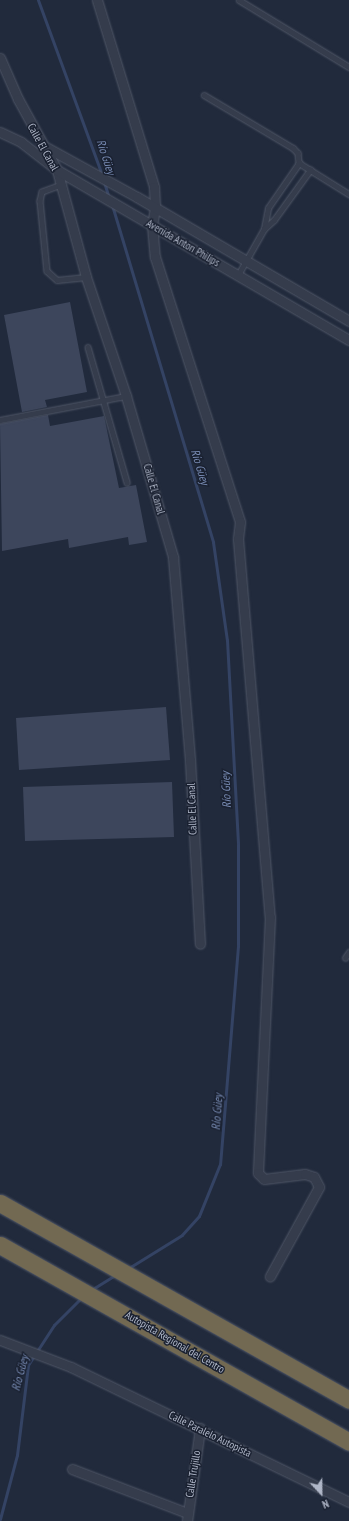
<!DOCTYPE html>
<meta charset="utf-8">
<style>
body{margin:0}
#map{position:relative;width:349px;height:1521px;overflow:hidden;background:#212a3c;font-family:"PT Sans Narrow",sans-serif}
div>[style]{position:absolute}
.stream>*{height:3px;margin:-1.5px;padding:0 1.5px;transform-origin:1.5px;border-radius:1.5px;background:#344364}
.building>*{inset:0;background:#3d465c}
.roads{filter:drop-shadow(0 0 1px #505767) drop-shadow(0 0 1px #505767)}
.lane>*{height:4.5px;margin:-2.25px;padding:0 2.25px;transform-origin:2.25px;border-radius:2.25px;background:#353c4c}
.street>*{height:9px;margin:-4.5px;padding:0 4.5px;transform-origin:4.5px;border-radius:4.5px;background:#353c4c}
.highway>*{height:17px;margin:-8.5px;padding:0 8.5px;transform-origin:8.5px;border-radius:8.5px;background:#726952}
span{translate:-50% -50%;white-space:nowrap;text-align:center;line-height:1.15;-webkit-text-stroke:3px #1a2131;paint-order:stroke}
.street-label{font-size:11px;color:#b0b7c8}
.water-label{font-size:12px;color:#778ab2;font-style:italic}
.north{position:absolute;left:301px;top:1473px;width:40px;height:40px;-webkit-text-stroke:3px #1a2131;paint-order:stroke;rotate:158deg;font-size:11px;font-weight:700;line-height:16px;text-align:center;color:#b0b7c8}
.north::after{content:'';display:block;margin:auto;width:14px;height:18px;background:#b0b7c8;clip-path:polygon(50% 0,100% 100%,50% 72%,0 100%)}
</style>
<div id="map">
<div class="stream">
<div style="left:38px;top:0;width:186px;rotate:69.9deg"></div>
<div style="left:104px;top:182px;width:17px;rotate:73deg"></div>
<div style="left:112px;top:205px;width:352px;rotate:73.3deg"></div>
<div style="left:213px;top:542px;width:99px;rotate:81.9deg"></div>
<div style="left:227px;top:640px;width:204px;rotate:86.9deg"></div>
<div style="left:238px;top:844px;width:102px;rotate:90deg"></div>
<div style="left:238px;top:946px;width:219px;rotate:94.7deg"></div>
<div style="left:220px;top:1164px;width:56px;rotate:112deg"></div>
<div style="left:199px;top:1216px;width:25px;rotate:132deg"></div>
<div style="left:182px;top:1235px;width:65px;rotate:148.3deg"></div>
<div style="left:91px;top:1290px;width:28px;rotate:-32deg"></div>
<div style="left:0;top:1519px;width:66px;rotate:-75.1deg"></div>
<div style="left:17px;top:1455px;width:91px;rotate:-83deg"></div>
<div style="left:28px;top:1365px;width:48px;rotate:-57deg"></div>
<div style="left:54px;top:1325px;width:40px;rotate:-45deg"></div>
</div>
<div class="building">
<div style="clip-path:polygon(70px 302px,87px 392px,45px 400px,47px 407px,22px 412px,4px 315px)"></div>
<div style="clip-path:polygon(48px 415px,50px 426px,104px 416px,119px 488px,136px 485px,147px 542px,129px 545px,128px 537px,69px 548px,68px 539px,2px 551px,0 424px)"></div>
<div style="clip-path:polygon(166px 707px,170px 760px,19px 770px,16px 718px)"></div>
<div style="clip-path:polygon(172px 782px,174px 837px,25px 841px,23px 787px)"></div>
</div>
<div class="roads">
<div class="lane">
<div style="left:239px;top:0;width:129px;rotate:31.3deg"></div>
<div style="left:204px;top:95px;width:104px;rotate:30.8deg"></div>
<div style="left:293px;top:148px;width:7px;rotate:45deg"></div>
<div style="left:298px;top:153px;width:10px;rotate:84deg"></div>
<div style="left:299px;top:163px;width:59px;rotate:31.8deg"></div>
<div style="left:61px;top:185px;width:20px;rotate:160deg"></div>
<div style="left:42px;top:192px;width:9px;rotate:103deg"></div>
<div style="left:40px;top:201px;width:70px;rotate:84.3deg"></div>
<div style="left:47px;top:271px;width:13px;rotate:42deg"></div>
<div style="left:57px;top:280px;width:29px;rotate:-6deg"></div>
<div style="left:264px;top:229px;width:21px;rotate:-79deg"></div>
<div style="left:268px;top:208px;width:55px;rotate:-55.4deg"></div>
<div style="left:238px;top:275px;width:53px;rotate:-60.5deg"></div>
<div style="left:264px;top:229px;width:13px;rotate:-42deg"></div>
<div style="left:274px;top:220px;width:62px;rotate:-54.2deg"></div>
<div style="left:88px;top:347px;width:141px;rotate:73.9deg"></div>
<div style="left:0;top:420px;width:128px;rotate:-10.8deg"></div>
<div style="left:345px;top:958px;width:7px;rotate:-56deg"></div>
</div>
<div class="street">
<div style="left:97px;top:0;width:195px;rotate:73deg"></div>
<div style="left:154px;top:187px;width:21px;rotate:87deg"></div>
<div style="left:155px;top:208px;width:17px;rotate:100deg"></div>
<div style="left:152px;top:225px;width:32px;rotate:85deg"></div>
<div style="left:155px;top:257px;width:278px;rotate:72.2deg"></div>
<div style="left:240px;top:522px;width:17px;rotate:97deg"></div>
<div style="left:238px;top:539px;width:379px;rotate:85.2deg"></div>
<div style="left:270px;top:917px;width:256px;rotate:92.7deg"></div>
<div style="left:258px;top:1173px;width:8px;rotate:45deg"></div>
<div style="left:264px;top:1179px;width:41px;rotate:-7deg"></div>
<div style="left:305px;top:1174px;width:9px;rotate:18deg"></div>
<div style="left:314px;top:1177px;width:11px;rotate:63deg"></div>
<div style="left:319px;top:1187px;width:102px;rotate:118.8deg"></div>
<div style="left:0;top:58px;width:45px;rotate:66.3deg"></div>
<div style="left:18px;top:99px;width:81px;rotate:61.2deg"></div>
<div style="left:57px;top:170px;width:111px;rotate:74.8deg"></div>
<div style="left:86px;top:277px;width:126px;rotate:71.4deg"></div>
<div style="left:126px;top:396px;width:168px;rotate:73.7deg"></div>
<div style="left:173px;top:557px;width:204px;rotate:85.2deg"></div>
<div style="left:190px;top:760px;width:184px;rotate:86.9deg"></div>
<div style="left:0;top:132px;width:23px;rotate:25deg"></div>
<div style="left:21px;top:142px;width:46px;rotate:37.9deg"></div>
<div style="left:57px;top:170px;width:338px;rotate:30.2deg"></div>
<div style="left:42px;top:145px;width:108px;rotate:28.7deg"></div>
<div style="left:137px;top:197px;width:246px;rotate:30.3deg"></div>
<div style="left:0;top:1340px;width:76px;rotate:20.8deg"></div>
<div style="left:71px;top:1367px;width:309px;rotate:25.9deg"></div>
<div style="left:72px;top:1469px;width:123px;rotate:20.9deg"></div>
<div style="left:187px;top:1521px;width:94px;rotate:-82deg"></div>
</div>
<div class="highway">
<div style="left:0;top:1203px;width:401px;rotate:29.4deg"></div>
<div style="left:0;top:1245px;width:401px;rotate:29.4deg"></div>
</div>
</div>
<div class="street-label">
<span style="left:43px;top:147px;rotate:61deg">Calle El Canal</span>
<span style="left:183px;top:243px;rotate:30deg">Avenida Anton Philips</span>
<span style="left:154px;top:489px;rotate:74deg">Calle El Canal</span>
<span style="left:192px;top:809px;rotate:-92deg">Calle El Canal</span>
<span style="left:175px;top:1342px;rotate:30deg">Autopista Regional del Centro</span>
<span style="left:210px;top:1434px;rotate:26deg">Calle Paralelo Autopista</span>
<span style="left:193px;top:1474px;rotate:-81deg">Calle Trujillo</span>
</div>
<div class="water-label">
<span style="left:106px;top:157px;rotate:72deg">Río Güey</span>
<span style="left:200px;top:467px;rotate:73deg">Río Güey</span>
<span style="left:226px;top:790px;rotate:-93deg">Río Güey</span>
<span style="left:217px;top:1112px;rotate:-86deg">Río Güey</span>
<span style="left:20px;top:1373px;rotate:-75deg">Río Güey</span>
</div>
<div class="north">N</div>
</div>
